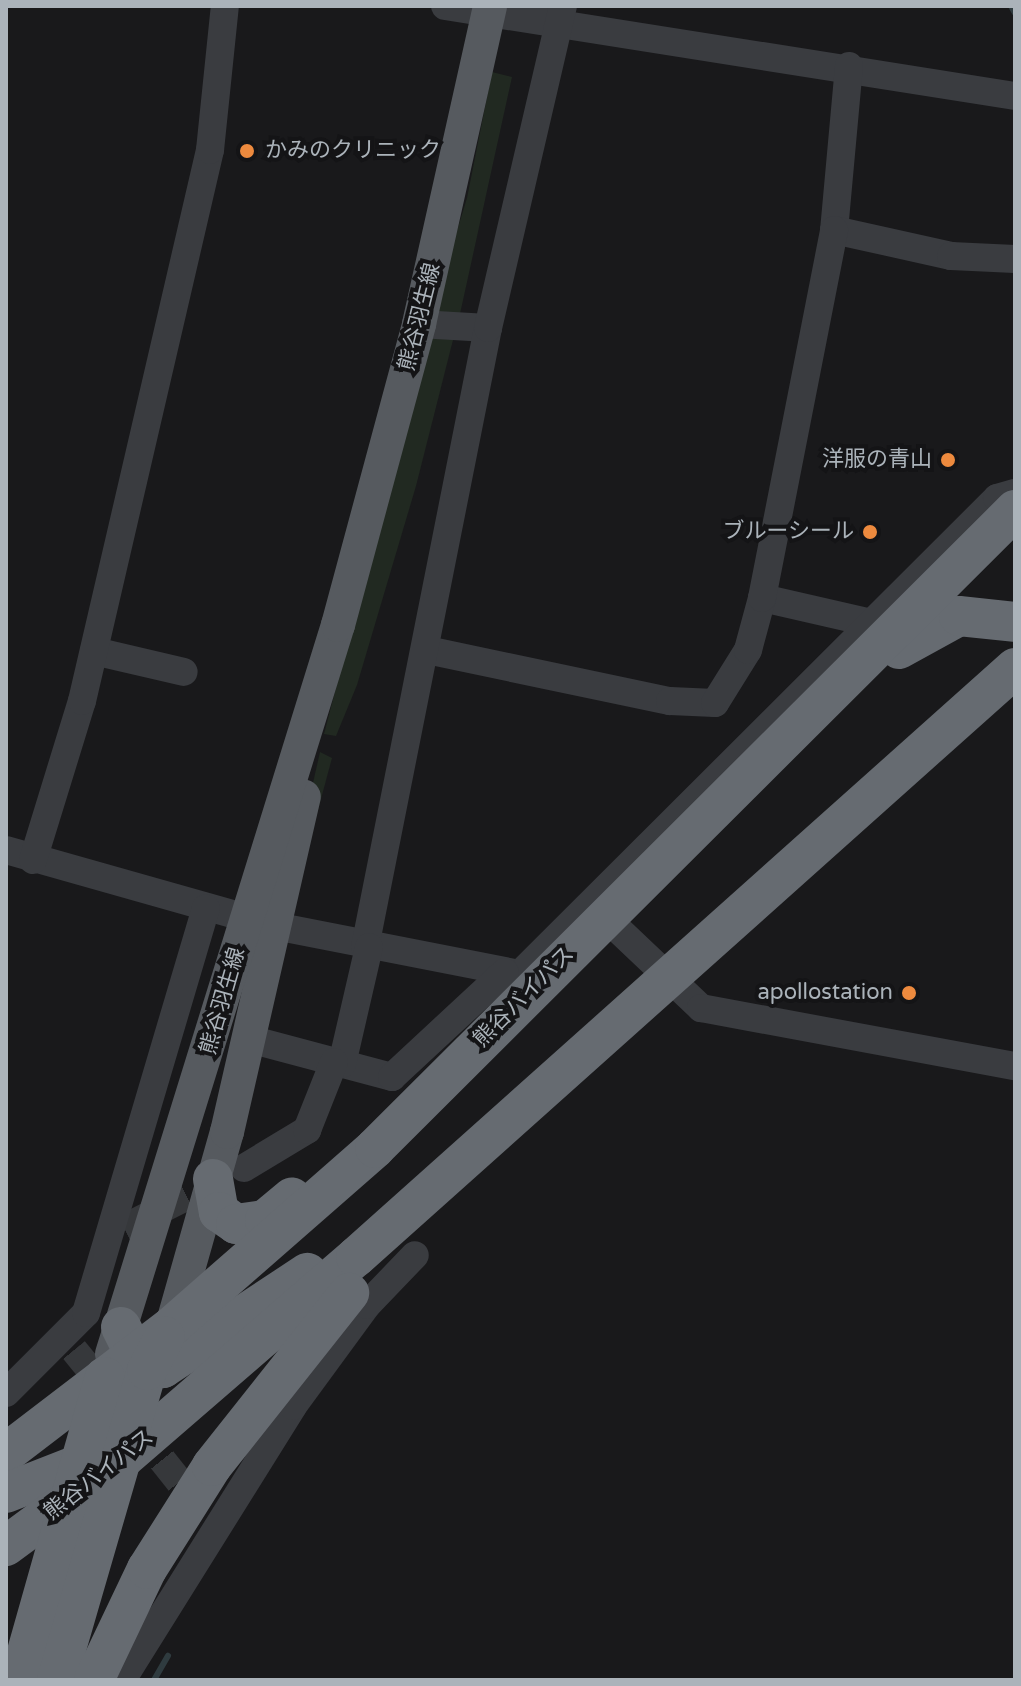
<!DOCTYPE html>
<meta charset="utf-8">
<style>
body{margin:0}
#map{position:relative;width:1021px;height:1686px;overflow:hidden;background:#19191b;font-family:"Varela Round","Noto Sans JP",sans-serif}
div>[style]{position:absolute}
.green>*{inset:0;background:#212921}
.stream>*{height:6px;margin:-3px;padding:0 3px;transform-origin:3px;border-radius:3px;background:#2f3b3f}
.minor-tunnel>*{height:28px;margin-top:-14px;transform-origin:0;background:repeating-linear-gradient(90deg,#36383b 0 28px,transparent 0 42px)}
.minor>*{height:28px;margin:-14px;padding:0 14px;transform-origin:14px;border-radius:14px;background:#3a3c40}
.major>*{height:34px;margin:-17px;padding:0 17px;transform-origin:17px;border-radius:17px;background:#565a5f}
.highway>*{height:40px;margin:-20px;padding:0 20px;transform-origin:20px;border-radius:20px;background:#666b71}
.dots>*{width:22px;height:22px;translate:-50% -50%;box-sizing:border-box;border:4px solid #141416;border-radius:50%}
span{translate:-50% -50%;white-space:nowrap;text-align:center;line-height:1.15;-webkit-text-stroke:8px #141416;paint-order:stroke}
.poi-label{font-size:22px;color:#abb3ba}
.left{translate:0 -50%;text-align:left}
.right{translate:-100% -50%;text-align:right}
.street-label{font-size:22px;color:#abb3ba}
.frame{position:absolute;inset:0;border:8px solid #abb3ba;pointer-events:none}
</style>
<div id="map">
<div class="green">
<div style="clip-path:polygon(492px 72px,512px 77px,458px 323px,431px 316px,467px 198px)"></div>
<div style="clip-path:polygon(428px 334px,454px 336px,416px 486px,357px 685px,336px 736px,324px 734px)"></div>
<div style="clip-path:polygon(320px 752px,332px 758px,288px 922px,283px 915px)"></div>
</div>
<div class="stream">
<div style="left:1011px;top:6px;width:8px;rotate:60deg"></div>
<div style="left:154px;top:1680px;width:28px;rotate:-60deg"></div>
</div>
<div class="minor-tunnel">
<div style="left:124px;top:1228px;width:112px;rotate:-26.6deg"></div>
<div style="left:74px;top:1350px;width:57px;rotate:50.7deg"></div>
<div style="left:136px;top:1427px;width:106px;rotate:51.5deg"></div>
</div>
<div class="minor">
<div style="left:445px;top:6px;width:577px;rotate:8.97deg"></div>
<div style="left:849px;top:66px;width:165px;rotate:95.2deg"></div>
<div style="left:834px;top:230px;width:120px;rotate:12.5deg"></div>
<div style="left:951px;top:256px;width:64px;rotate:2.7deg"></div>
<div style="left:419px;top:324px;width:69px;rotate:3.3deg"></div>
<div style="left:762px;top:598px;width:113px;rotate:12.8deg"></div>
<div style="left:427px;top:650px;width:248px;rotate:11.9deg"></div>
<div style="left:670px;top:701px;width:45px;rotate:2.5deg"></div>
<div style="left:715px;top:703px;width:62px;rotate:-58.1deg"></div>
<div style="left:748px;top:650px;width:54px;rotate:-74.9deg"></div>
<div style="left:762px;top:598px;width:375px;rotate:-78.9deg"></div>
<div style="left:94px;top:651px;width:92px;rotate:13.1deg"></div>
<div style="left:6px;top:850px;width:249px;rotate:15.8deg"></div>
<div style="left:33px;top:860px;width:166px;rotate:-72.9deg"></div>
<div style="left:82px;top:701px;width:566px;rotate:-76.92deg"></div>
<div style="left:210px;top:150px;width:145px;rotate:-84.1deg"></div>
<div style="left:604px;top:916px;width:134px;rotate:43.5deg"></div>
<div style="left:701px;top:1008px;width:319px;rotate:10.5deg"></div>
<div style="left:275px;top:926px;width:250px;rotate:11.1deg"></div>
<div style="left:520px;top:974px;width:674px;rotate:-44.94deg"></div>
<div style="left:997px;top:498px;width:19px;rotate:-16deg"></div>
<div style="left:365px;top:947px;width:631px;rotate:-78.76deg"></div>
<div style="left:488px;top:328px;width:331px;rotate:-76.9deg"></div>
<div style="left:249px;top:1039px;width:148px;rotate:14.9deg"></div>
<div style="left:392px;top:1077px;width:154px;rotate:-42.9deg"></div>
<div style="left:342px;top:1064px;width:120px;rotate:-77deg"></div>
<div style="left:244px;top:1168px;width:74px;rotate:-31.1deg"></div>
<div style="left:307px;top:1130px;width:73px;rotate:-68.3deg"></div>
<div style="left:6px;top:1393px;width:113px;rotate:-45deg"></div>
<div style="left:86px;top:1313px;width:422px;rotate:-73.5deg"></div>
<div style="left:122px;top:1680px;width:323px;rotate:-58deg"></div>
<div style="left:293px;top:1406px;width:125px;rotate:-53.8deg"></div>
<div style="left:367px;top:1305px;width:69px;rotate:-46.2deg"></div>
</div>
<div class="major">
<div style="left:172px;top:1326px;width:202px;rotate:-74.2deg"></div>
<div style="left:227px;top:1132px;width:344px;rotate:-77.1deg"></div>
<div style="left:112px;top:1354px;width:763px;rotate:-72.78deg"></div>
<div style="left:338px;top:625px;width:312px;rotate:-74.9deg"></div>
<div style="left:419px;top:324px;width:326px;rotate:-77.4deg"></div>
</div>
<div class="highway">
<div style="left:899px;top:649px;width:68px;rotate:-28.8deg"></div>
<div style="left:959px;top:616px;width:56px;rotate:6.1deg"></div>
<div style="left:213px;top:1179px;width:34px;rotate:80deg"></div>
<div style="left:219px;top:1212px;width:21px;rotate:35deg"></div>
<div style="left:236px;top:1224px;width:29px;rotate:-8deg"></div>
<div style="left:265px;top:1220px;width:35px;rotate:-40deg"></div>
<div style="left:121px;top:1327px;width:45px;rotate:63.4deg"></div>
<div style="left:141px;top:1367px;width:22px;rotate:3deg"></div>
<div style="left:163px;top:1368px;width:173px;rotate:-33.4deg"></div>
<div style="left:6px;top:1453px;width:209px;rotate:-37.4deg"></div>
<div style="left:172px;top:1326px;width:270px;rotate:-41.2deg"></div>
<div style="left:375px;top:1148px;width:904px;rotate:-44.91deg"></div>
<div style="left:6px;top:1493px;width:99px;rotate:-21.4deg"></div>
<div style="left:6px;top:1546px;width:139px;rotate:-36.5deg"></div>
<div style="left:118px;top:1463px;width:315px;rotate:-40.9deg"></div>
<div style="left:356px;top:1257px;width:884px;rotate:-41.79deg"></div>
<div style="left:19px;top:1680px;width:315px;rotate:-74.2deg"></div>
<div style="left:57px;top:1680px;width:323px;rotate:-73.8deg"></div>
<div style="left:147px;top:1370px;width:38px;rotate:-62deg"></div>
<div style="left:94px;top:1680px;width:123px;rotate:-64.5deg"></div>
<div style="left:147px;top:1569px;width:122px;rotate:-57.7deg"></div>
<div style="left:212px;top:1466px;width:221px;rotate:-51.6deg"></div>
</div>
<div class="dots">
<div style="left:247px;top:151px;background:#ed8a3e"></div>
<div style="left:948px;top:460px;background:#ed8a3e"></div>
<div style="left:870px;top:532px;background:#ed8a3e"></div>
<div style="left:909px;top:993px;background:#ed8a3e"></div>
</div>
<div class="poi-label">
<span class="left" style="left:265px;top:151px">かみのクリニック</span>
<span class="right" style="left:932px;top:460px">洋服の青山</span>
<span class="right" style="left:854px;top:532px">ブルーシール</span>
<span class="right" style="left:893px;top:993px">apollostation</span>
</div>
<div class="street-label">
<span style="left:420px;top:317px;rotate:-76deg">熊谷羽生線</span>
<span style="left:524px;top:997px;rotate:-45deg">熊谷バイパス</span>
<span style="left:223px;top:1001px;rotate:-74deg">熊谷羽生線</span>
<span style="left:99px;top:1475px;rotate:-38deg">熊谷バイパス</span>
</div>
<div class="frame"></div>
</div>
